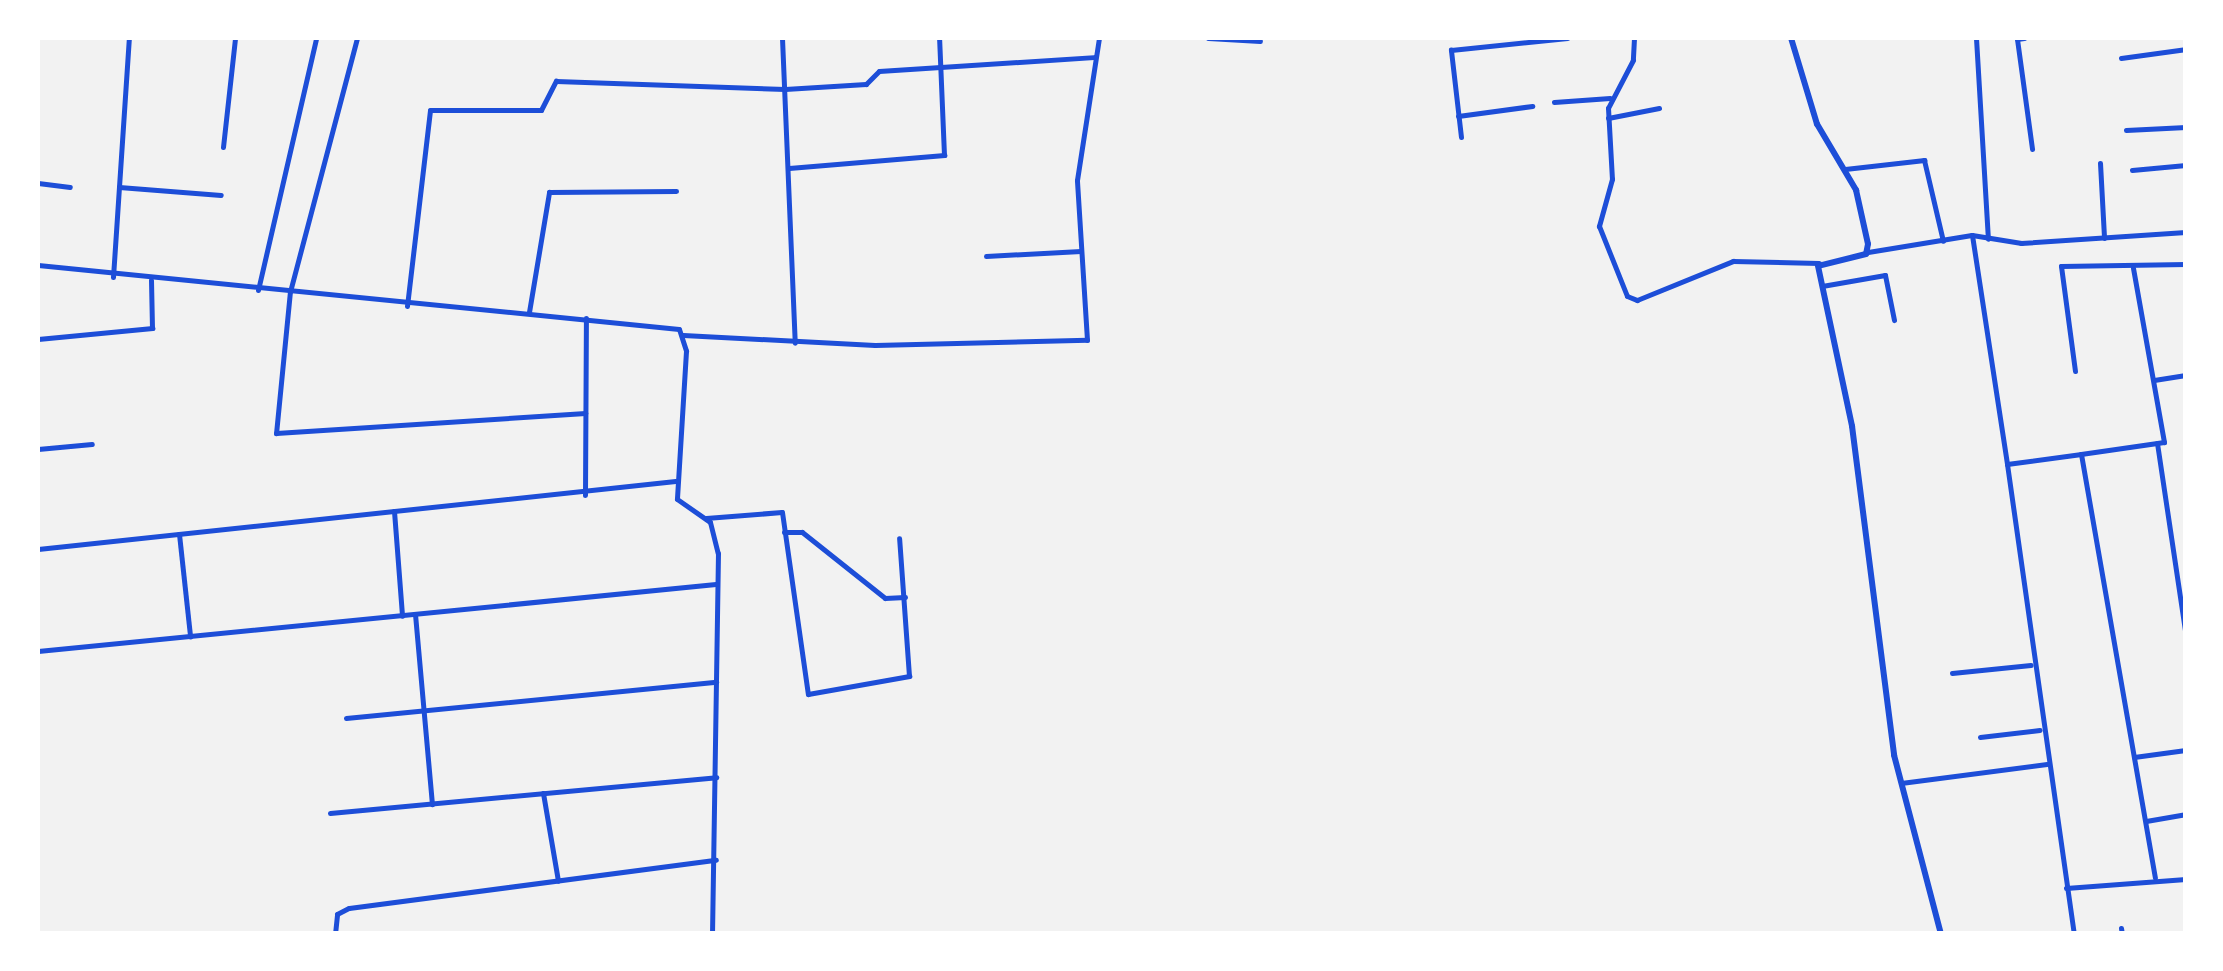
<!DOCTYPE html>
<style>
body{margin:0}
#map{position:relative;width:2223px;height:971px;overflow:hidden;background:#f2f2f2;font-family:Ubuntu,sans-serif}
div>[style]{position:absolute}
.minor>*{height:5px;margin:-2.5px;padding:0 2.5px;transform-origin:2.5px;border-radius:2.5px;background:#1d4ed8}
.tertiary>*{height:6px;margin:-3px;padding:0 3px;transform-origin:3px;border-radius:3px;background:#1d4ed8}
span{translate:-50% -50%;white-space:nowrap;text-align:center;line-height:1.15;-webkit-text-stroke:8px #fff;paint-order:stroke}
.frame{position:absolute;inset:0;border:40px solid #fff;pointer-events:none}
</style>
<div id="map">
<div class="minor">
<div style="left:357px;top:38px;width:262px;rotate:104.8deg"></div>
<div style="left:290px;top:291px;width:143px;rotate:95.6deg"></div>
<div style="left:276px;top:433px;width:310px;rotate:-3.7deg"></div>
<div style="left:782px;top:38px;width:305px;rotate:87.6deg"></div>
<div style="left:1208px;top:38px;width:52px;rotate:3.3deg"></div>
<div style="left:1634px;top:38px;width:22px;rotate:93deg"></div>
<div style="left:1633px;top:60px;width:54px;rotate:117.5deg"></div>
<div style="left:1608px;top:108px;width:71px;rotate:86.8deg"></div>
<div style="left:1612px;top:179px;width:49px;rotate:105.5deg"></div>
<div style="left:1599px;top:226px;width:75px;rotate:68.2deg"></div>
<div style="left:1627px;top:296px;width:11px;rotate:22deg"></div>
<div style="left:1637px;top:300px;width:104px;rotate:-22.1deg"></div>
<div style="left:1733px;top:261px;width:86px;rotate:1.3deg"></div>
<div style="left:1976px;top:38px;width:201px;rotate:86.6deg"></div>
<div style="left:2024px;top:38px;width:7px;rotate:172deg"></div>
<div style="left:2017px;top:39px;width:111px;rotate:82.2deg"></div>
<div style="left:2121px;top:58px;width:66px;rotate:-7.9deg"></div>
<div style="left:1554px;top:102px;width:56px;rotate:-4.1deg"></div>
<div style="left:1458px;top:116px;width:75px;rotate:-7.7deg"></div>
<div style="left:1608px;top:118px;width:52px;rotate:-11.1deg"></div>
<div style="left:2126px;top:130px;width:60px;rotate:-2.9deg"></div>
<div style="left:1461px;top:137px;width:88px;rotate:-96.6deg"></div>
<div style="left:1451px;top:50px;width:117px;rotate:-5.9deg"></div>
<div style="left:223px;top:147px;width:110px;rotate:-83.7deg"></div>
<div style="left:2100px;top:163px;width:75px;rotate:86.9deg"></div>
<div style="left:789px;top:168px;width:156px;rotate:-4.8deg"></div>
<div style="left:944px;top:155px;width:117px;rotate:-92.4deg"></div>
<div style="left:1845px;top:169px;width:80px;rotate:-6.5deg"></div>
<div style="left:1924px;top:160px;width:83px;rotate:76.8deg"></div>
<div style="left:2132px;top:170px;width:54px;rotate:-5.3deg"></div>
<div style="left:38px;top:183px;width:32px;rotate:7deg"></div>
<div style="left:119px;top:187px;width:102px;rotate:4.5deg"></div>
<div style="left:1972px;top:235px;width:232px;rotate:81.3deg"></div>
<div style="left:2007px;top:464px;width:75px;rotate:-7.7deg"></div>
<div style="left:1868px;top:252px;width:105px;rotate:-9.3deg"></div>
<div style="left:1972px;top:235px;width:50px;rotate:9.3deg"></div>
<div style="left:2021px;top:243px;width:165px;rotate:-3.8deg"></div>
<div style="left:986px;top:256px;width:95px;rotate:-3deg"></div>
<div style="left:38px;top:265px;width:644px;rotate:5.7deg"></div>
<div style="left:679px;top:329px;width:23px;rotate:72deg"></div>
<div style="left:686px;top:351px;width:148px;rotate:93.5deg"></div>
<div style="left:677px;top:499px;width:40px;rotate:34.9deg"></div>
<div style="left:710px;top:522px;width:32px;rotate:76deg"></div>
<div style="left:718px;top:553px;width:381px;rotate:90.9deg"></div>
<div style="left:2133px;top:268px;width:177px;rotate:79.9deg"></div>
<div style="left:2164px;top:442px;width:84px;rotate:171.8deg"></div>
<div style="left:2081px;top:454px;width:430px;rotate:80.1deg"></div>
<div style="left:113px;top:277px;width:240px;rotate:-86.2deg"></div>
<div style="left:1822px;top:286px;width:64px;rotate:-9.9deg"></div>
<div style="left:1885px;top:275px;width:46px;rotate:78.7deg"></div>
<div style="left:258px;top:290px;width:259px;rotate:-77deg"></div>
<div style="left:407px;top:306px;width:197px;rotate:-83.3deg"></div>
<div style="left:430px;top:110px;width:111px"></div>
<div style="left:541px;top:110px;width:33px;rotate:-63deg"></div>
<div style="left:556px;top:81px;width:229px;rotate:2deg"></div>
<div style="left:785px;top:89px;width:81px;rotate:-3.5deg"></div>
<div style="left:866px;top:84px;width:18px;rotate:-45deg"></div>
<div style="left:879px;top:71px;width:215px;rotate:-3.7deg"></div>
<div style="left:529px;top:312px;width:122px;rotate:-80.5deg"></div>
<div style="left:549px;top:192px;width:127px;rotate:-0.5deg"></div>
<div style="left:683px;top:335px;width:192px;rotate:3deg"></div>
<div style="left:875px;top:345px;width:212px;rotate:-1.4deg"></div>
<div style="left:1087px;top:340px;width:160px;rotate:-93.6deg"></div>
<div style="left:1077px;top:180px;width:144px;rotate:-81.2deg"></div>
<div style="left:38px;top:339px;width:115px;rotate:-5.5deg"></div>
<div style="left:152px;top:328px;width:48px;rotate:-91.2deg"></div>
<div style="left:2075px;top:371px;width:106px;rotate:-97.6deg"></div>
<div style="left:2061px;top:266px;width:125px;rotate:-0.9deg"></div>
<div style="left:2154px;top:380px;width:32px;rotate:-9deg"></div>
<div style="left:2157px;top:443px;width:195px;rotate:81.5deg"></div>
<div style="left:38px;top:449px;width:54px;rotate:-5.3deg"></div>
<div style="left:2007px;top:464px;width:475px;rotate:81.9deg"></div>
<div style="left:585px;top:495px;width:177px;rotate:-89.7deg"></div>
<div style="left:394px;top:511px;width:105px;rotate:85.6deg"></div>
<div style="left:706px;top:518px;width:76px;rotate:-4.5deg"></div>
<div style="left:782px;top:512px;width:184px;rotate:81.9deg"></div>
<div style="left:808px;top:694px;width:103px;rotate:-10.1deg"></div>
<div style="left:909px;top:676px;width:138px;rotate:-94.1deg"></div>
<div style="left:784px;top:532px;width:18px"></div>
<div style="left:802px;top:532px;width:106px;rotate:38.5deg"></div>
<div style="left:885px;top:598px;width:20px;rotate:-3deg"></div>
<div style="left:179px;top:534px;width:103px;rotate:83.8deg"></div>
<div style="left:38px;top:549px;width:641px;rotate:-6.09deg"></div>
<div style="left:415px;top:614px;width:191px;rotate:84.9deg"></div>
<div style="left:38px;top:651px;width:681px;rotate:-5.64deg"></div>
<div style="left:1952px;top:673px;width:79px;rotate:-5.8deg"></div>
<div style="left:346px;top:718px;width:372px;rotate:-5.6deg"></div>
<div style="left:1980px;top:737px;width:60px;rotate:-6.7deg"></div>
<div style="left:2134px;top:757px;width:52px;rotate:-7.7deg"></div>
<div style="left:1901px;top:783px;width:147px;rotate:-7.4deg"></div>
<div style="left:543px;top:793px;width:89px;rotate:80.3deg"></div>
<div style="left:330px;top:813px;width:388px;rotate:-5.3deg"></div>
<div style="left:2146px;top:821px;width:41px;rotate:-9.9deg"></div>
<div style="left:2066px;top:888px;width:120px;rotate:-4.3deg"></div>
<div style="left:2121px;top:928px;width:6px;rotate:81deg"></div>
<div style="left:335px;top:934px;width:20px;rotate:-84deg"></div>
<div style="left:337px;top:914px;width:13px;rotate:-27deg"></div>
<div style="left:349px;top:908px;width:370px;rotate:-7.5deg"></div>
</div>
<div class="tertiary">
<div style="left:1791px;top:38px;width:90px;rotate:73.2deg"></div>
<div style="left:1817px;top:124px;width:77px;rotate:59.4deg"></div>
<div style="left:1856px;top:190px;width:55px;rotate:77.5deg"></div>
<div style="left:1868px;top:244px;width:10px;rotate:101deg"></div>
<div style="left:1866px;top:254px;width:49px;rotate:166deg"></div>
<div style="left:1818px;top:266px;width:164px;rotate:78deg"></div>
<div style="left:1852px;top:426px;width:332px;rotate:82.7deg"></div>
<div style="left:1894px;top:755px;width:185px;rotate:75.3deg"></div>
</div>
<div class="frame"></div>
</div>
